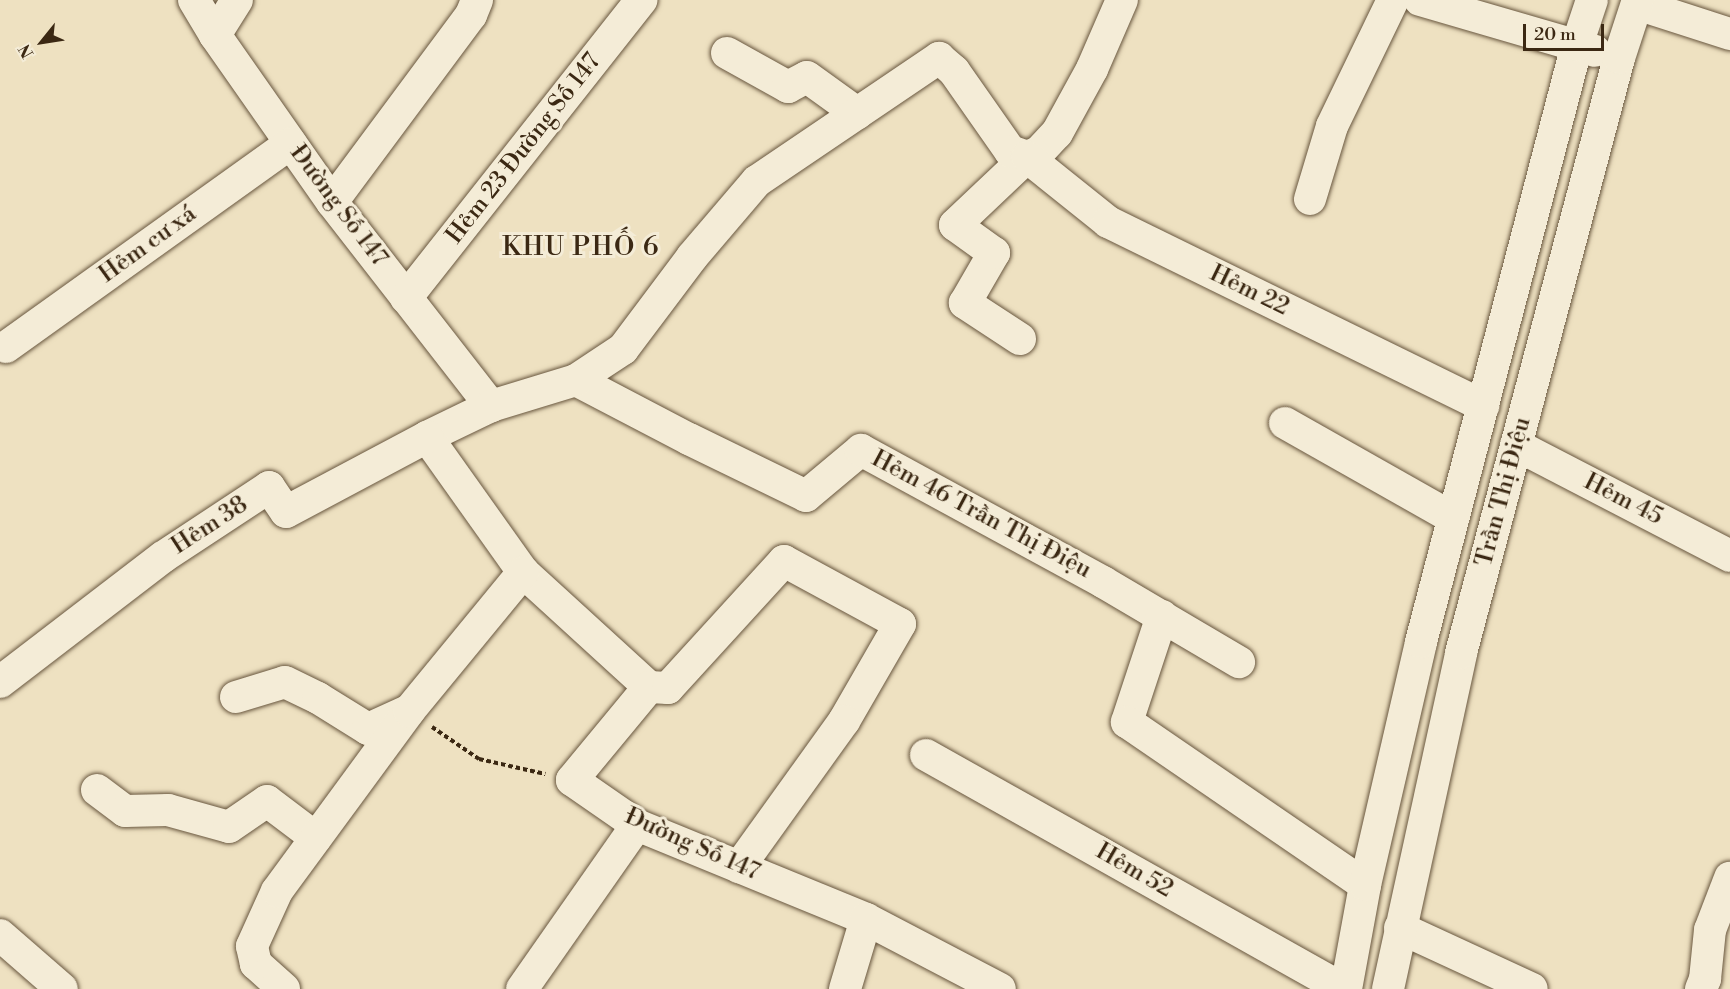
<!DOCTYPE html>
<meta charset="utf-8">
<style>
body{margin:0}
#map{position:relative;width:1730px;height:989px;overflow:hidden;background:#eee1c1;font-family:"Libre Bodoni",serif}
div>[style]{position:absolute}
.path>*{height:4px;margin-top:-2px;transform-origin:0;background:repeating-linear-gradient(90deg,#3b2813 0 4.5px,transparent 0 7.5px)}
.roads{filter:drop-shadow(0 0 2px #68563e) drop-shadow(0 0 2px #68563e)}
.minor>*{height:32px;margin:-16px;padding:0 16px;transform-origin:16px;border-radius:16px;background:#f4ecd7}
span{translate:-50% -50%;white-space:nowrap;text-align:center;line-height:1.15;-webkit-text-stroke:6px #f4ecd7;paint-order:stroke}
.street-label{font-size:24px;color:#3b2813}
.neighbourhood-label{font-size:26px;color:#3b2813;letter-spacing:1.5px}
.north{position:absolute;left:12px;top:12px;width:60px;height:60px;-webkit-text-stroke:4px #f4ecd7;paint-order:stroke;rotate:240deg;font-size:16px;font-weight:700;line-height:24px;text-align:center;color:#3b2813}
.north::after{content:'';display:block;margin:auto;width:21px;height:27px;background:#3b2813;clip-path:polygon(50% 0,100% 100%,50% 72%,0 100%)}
.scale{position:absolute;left:1523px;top:24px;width:81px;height:27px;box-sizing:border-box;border:3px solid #3b2813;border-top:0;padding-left:8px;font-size:18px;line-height:21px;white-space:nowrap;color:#3b2813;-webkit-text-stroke:4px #f4ecd7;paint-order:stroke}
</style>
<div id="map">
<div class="path">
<div style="left:432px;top:727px;width:57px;rotate:34.2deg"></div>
<div style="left:479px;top:759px;width:68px;rotate:12.8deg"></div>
</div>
<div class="roads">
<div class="minor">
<div style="left:194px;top:0;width:41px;rotate:59deg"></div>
<div style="left:215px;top:35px;width:204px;rotate:55deg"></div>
<div style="left:332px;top:202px;width:259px;rotate:52.1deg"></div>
<div style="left:491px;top:406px;width:71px;rotate:154.2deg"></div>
<div style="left:427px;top:437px;width:166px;rotate:54.6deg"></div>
<div style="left:523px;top:572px;width:171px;rotate:42.4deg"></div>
<div style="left:649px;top:687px;width:121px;rotate:129.6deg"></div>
<div style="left:572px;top:780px;width:79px;rotate:34.7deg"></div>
<div style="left:637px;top:825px;width:248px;rotate:22.3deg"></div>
<div style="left:866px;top:919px;width:151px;rotate:27.6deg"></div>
<div style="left:1420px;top:0;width:182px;rotate:16.2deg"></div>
<div style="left:1637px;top:4px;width:98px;rotate:17.9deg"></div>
<div style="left:215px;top:35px;width:41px;rotate:-57.8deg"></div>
<div style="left:727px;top:53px;width:70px;rotate:29.1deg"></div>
<div style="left:788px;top:87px;width:21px;rotate:-28deg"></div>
<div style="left:807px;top:77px;width:62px;rotate:35.8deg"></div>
<div style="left:1310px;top:199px;width:76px;rotate:-73.2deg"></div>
<div style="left:1332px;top:126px;width:140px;rotate:-64.2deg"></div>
<div style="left:332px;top:202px;width:233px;rotate:-53.4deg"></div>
<div style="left:471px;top:15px;width:16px;rotate:-68deg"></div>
<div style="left:406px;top:298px;width:380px;rotate:-51.7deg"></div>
<div style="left:1020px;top:339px;width:66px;rotate:-146.8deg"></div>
<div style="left:965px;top:303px;width:58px;rotate:-59.9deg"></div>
<div style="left:994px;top:253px;width:48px;rotate:-144.3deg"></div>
<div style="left:955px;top:225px;width:99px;rotate:-43.4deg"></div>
<div style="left:1027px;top:157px;width:13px;rotate:-23deg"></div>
<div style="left:1039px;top:152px;width:26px;rotate:-47deg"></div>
<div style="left:1057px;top:133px;width:73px;rotate:-61.3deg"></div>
<div style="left:1092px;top:69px;width:75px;rotate:-66.5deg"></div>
<div style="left:6px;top:347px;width:350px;rotate:-35.6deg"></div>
<div style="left:576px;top:380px;width:127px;rotate:27.6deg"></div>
<div style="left:689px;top:439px;width:130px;rotate:26deg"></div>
<div style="left:806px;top:496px;width:72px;rotate:-39.9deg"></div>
<div style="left:861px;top:450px;width:276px;rotate:28.6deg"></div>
<div style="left:1103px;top:582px;width:158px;rotate:30.5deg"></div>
<div style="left:491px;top:406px;width:89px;rotate:-17deg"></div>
<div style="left:576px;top:380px;width:56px;rotate:-33.4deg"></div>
<div style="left:623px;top:349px;width:115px;rotate:-53.1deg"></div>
<div style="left:692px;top:257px;width:100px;rotate:-49.5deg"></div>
<div style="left:757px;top:181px;width:220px;rotate:-34.1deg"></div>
<div style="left:939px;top:58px;width:20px;rotate:41deg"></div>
<div style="left:954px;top:71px;width:98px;rotate:55deg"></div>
<div style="left:1010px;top:151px;width:18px;rotate:19deg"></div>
<div style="left:1027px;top:157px;width:104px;rotate:38.7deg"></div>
<div style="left:1108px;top:222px;width:418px;rotate:26.1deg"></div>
<div style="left:1285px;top:423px;width:193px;rotate:29.5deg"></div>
<div style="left:1516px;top:445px;width:241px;rotate:27.4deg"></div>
<div style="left:1162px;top:616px;width:112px;rotate:108.3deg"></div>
<div style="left:1127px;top:722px;width:288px;rotate:34.4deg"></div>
<div style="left:0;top:682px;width:205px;rotate:-37.5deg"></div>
<div style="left:163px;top:557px;width:127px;rotate:-33.4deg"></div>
<div style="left:269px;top:487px;width:30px;rotate:56deg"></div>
<div style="left:286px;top:512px;width:160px;rotate:-28deg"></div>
<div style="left:649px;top:687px;width:19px;rotate:3deg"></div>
<div style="left:668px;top:688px;width:172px;rotate:-47.6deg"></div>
<div style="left:784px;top:561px;width:132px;rotate:28.5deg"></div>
<div style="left:900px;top:624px;width:112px;rotate:120deg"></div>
<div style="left:844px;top:721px;width:180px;rotate:125.7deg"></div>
<div style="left:236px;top:697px;width:51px;rotate:-17deg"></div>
<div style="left:285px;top:682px;width:37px;rotate:26deg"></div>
<div style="left:318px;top:698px;width:59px;rotate:31.8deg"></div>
<div style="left:368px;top:729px;width:44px;rotate:-24.2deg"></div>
<div style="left:926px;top:755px;width:478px;rotate:29.3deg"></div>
<div style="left:97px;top:790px;width:35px;rotate:37deg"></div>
<div style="left:125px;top:811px;width:43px;rotate:-1.3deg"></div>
<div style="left:168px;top:810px;width:63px;rotate:15.6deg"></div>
<div style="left:229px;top:827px;width:46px;rotate:-34.4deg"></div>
<div style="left:267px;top:801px;width:61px;rotate:37.1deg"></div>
<div style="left:1400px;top:928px;width:145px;rotate:24.8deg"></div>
<div style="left:0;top:935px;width:82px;rotate:41.1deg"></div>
<div style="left:284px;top:989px;width:38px;rotate:-138deg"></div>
<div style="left:256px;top:964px;width:18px;rotate:-103deg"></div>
<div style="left:252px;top:946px;width:60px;rotate:-65.6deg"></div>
<div style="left:277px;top:891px;width:223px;rotate:-53.7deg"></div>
<div style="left:409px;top:711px;width:180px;rotate:-50.6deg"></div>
<div style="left:522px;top:989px;width:200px;rotate:-55deg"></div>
<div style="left:845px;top:989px;width:73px;rotate:-73.3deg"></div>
<div style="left:1346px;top:989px;width:106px;rotate:-79.6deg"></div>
<div style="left:1365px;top:885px;width:249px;rotate:-77deg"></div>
<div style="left:1421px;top:642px;width:617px;rotate:-75.36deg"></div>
<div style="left:1577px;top:45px;width:47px;rotate:-71.6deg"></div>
<div style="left:1388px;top:989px;width:344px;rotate:-77.7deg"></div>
<div style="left:1461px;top:653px;width:616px;rotate:-75.13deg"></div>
<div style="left:1619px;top:58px;width:61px;rotate:-71.9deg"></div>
<div style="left:1701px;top:989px;width:11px;rotate:-68deg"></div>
<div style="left:1705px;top:979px;width:49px;rotate:-84.2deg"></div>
<div style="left:1710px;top:930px;width:56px;rotate:-69deg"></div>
</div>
</div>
<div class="street-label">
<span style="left:524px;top:149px;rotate:-52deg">Hẻm 23 Đường Số 147</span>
<span style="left:338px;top:206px;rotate:53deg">Đường Số 147</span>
<span style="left:148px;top:245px;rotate:-36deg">Hẻm cư xá</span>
<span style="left:1249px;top:291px;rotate:26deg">Hẻm 22</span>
<span style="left:1504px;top:492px;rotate:-75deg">Trần Thị Điệu</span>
<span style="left:1623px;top:500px;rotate:27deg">Hẻm 45</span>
<span style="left:981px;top:515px;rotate:28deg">Hẻm 46 Trần Thị Điệu</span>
<span style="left:210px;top:526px;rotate:-33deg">Hẻm 38</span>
<span style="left:692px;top:845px;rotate:24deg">Đường Số 147</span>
<span style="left:1134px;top:871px;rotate:30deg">Hẻm 52</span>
</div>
<div class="neighbourhood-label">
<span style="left:581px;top:248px">KHU PHỐ 6</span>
</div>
<div class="north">N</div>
<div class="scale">20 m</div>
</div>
